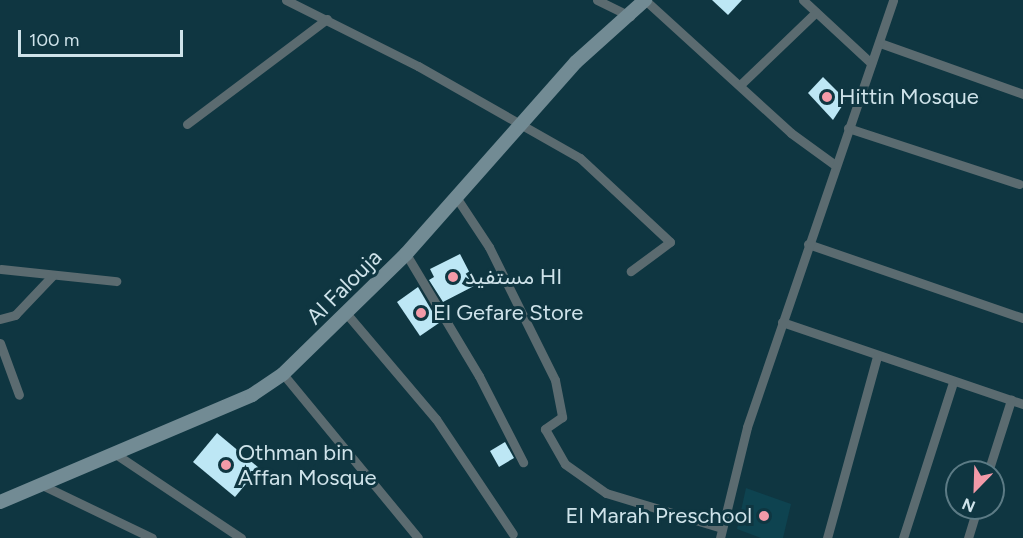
<!DOCTYPE html>
<meta charset="utf-8">
<style>
body{margin:0}
#map{position:relative;width:1023px;height:538px;overflow:hidden;background:#0f3641;font-family:Figtree,"Noto Sans Arabic",sans-serif}
div>[style]{position:absolute}
.built>*{inset:0;background:#0e4350}
.building>*{inset:0;background:#bde7f5}
.street>*{height:9px;margin:-4.5px;padding:0 4.5px;transform-origin:4.5px;border-radius:4.5px;background:#5b6b70}
.secondary>*{height:14px;margin:-7px;padding:0 7px;transform-origin:7px;border-radius:7px;background:#728b94}
.dots>*{width:16px;height:16px;translate:-50% -50%;box-sizing:border-box;border:3px solid #0f3641;border-radius:50%}
span{translate:-50% -50%;white-space:nowrap;text-align:center;line-height:1.15;-webkit-text-stroke:6px #0f3641;paint-order:stroke}
.poi-label{font-size:22px;color:#cfe3ea}
.left{translate:0 -50%;text-align:left}
.right{translate:-100% -50%;text-align:right}
.street-label{font-size:22px;color:#cfe3ea}
.north{position:absolute;left:945px;top:460px;width:60px;height:60px;box-sizing:border-box;background:#0f3641;border:2px solid #5c7b85;border-radius:50%;rotate:203deg;font-size:16px;font-weight:700;line-height:24px;text-align:center;color:#cfe3ea}
.north::after{content:'';display:block;margin:auto;width:21px;height:27px;background:#f39aa8;clip-path:polygon(50% 0,100% 100%,50% 72%,0 100%)}
.scale{position:absolute;left:18px;top:30px;width:165px;height:27px;box-sizing:border-box;border:3px solid #cfe3ea;border-top:0;padding-left:8px;font-size:18px;line-height:21px;white-space:nowrap;color:#cfe3ea;-webkit-text-stroke:4px #0f3641;paint-order:stroke}
</style>
<div id="map">
<div class="built">
<div style="clip-path:polygon(746px 488px,791px 504px,783px 538px,761px 538px,737px 529px)"></div>
</div>
<div class="building">
<div style="clip-path:polygon(712px 0,742px 0,728px 15px)"></div>
<div style="clip-path:polygon(823px 77px,846px 100px,833px 120px,808px 93px)"></div>
<div style="clip-path:polygon(460px 254px,476px 285px,443px 302px,429px 280px,434px 277px,430px 269px)"></div>
<div style="clip-path:polygon(418px 287px,439px 323px,420px 336px,397px 302px)"></div>
<div style="clip-path:polygon(217px 433px,259px 468px,235px 497px,193px 462px)"></div>
<div style="clip-path:polygon(505px 442px,514px 458px,499px 467px,490px 451px)"></div>
</div>
<div class="street">
<div style="left:286px;top:0;width:148px;rotate:26.6deg"></div>
<div style="left:418px;top:66px;width:186px;rotate:29.6deg"></div>
<div style="left:580px;top:158px;width:123px;rotate:43deg"></div>
<div style="left:670px;top:242px;width:49px;rotate:143.4deg"></div>
<div style="left:597px;top:0;width:37px;rotate:26deg"></div>
<div style="left:645px;top:0;width:197px;rotate:42.3deg"></div>
<div style="left:791px;top:133px;width:54px;rotate:36deg"></div>
<div style="left:803px;top:0;width:93px;rotate:42.8deg"></div>
<div style="left:880px;top:43px;width:152px;rotate:19.6deg"></div>
<div style="left:740px;top:85px;width:105px;rotate:-43.8deg"></div>
<div style="left:187px;top:124px;width:175px;rotate:-36.9deg"></div>
<div style="left:848px;top:128px;width:180px;rotate:18.1deg"></div>
<div style="left:456px;top:197px;width:60px;rotate:56.6deg"></div>
<div style="left:489px;top:247px;width:148px;rotate:63.6deg"></div>
<div style="left:555px;top:380px;width:38px;rotate:79deg"></div>
<div style="left:562px;top:417px;width:21px;rotate:145deg"></div>
<div style="left:545px;top:429px;width:40px;rotate:60.3deg"></div>
<div style="left:565px;top:464px;width:50px;rotate:35.3deg"></div>
<div style="left:606px;top:493px;width:121px;rotate:16.8deg"></div>
<div style="left:808px;top:244px;width:227px;rotate:19deg"></div>
<div style="left:406px;top:254px;width:142px;rotate:59.1deg"></div>
<div style="left:479px;top:376px;width:97px;rotate:62.9deg"></div>
<div style="left:1px;top:269px;width:116px;rotate:6deg"></div>
<div style="left:346px;top:313px;width:139px;rotate:49.7deg"></div>
<div style="left:436px;top:419px;width:138px;rotate:56.2deg"></div>
<div style="left:0;top:319px;width:16px;rotate:-15deg"></div>
<div style="left:15px;top:315px;width:54px;rotate:-46.5deg"></div>
<div style="left:782px;top:322px;width:255px;rotate:18.8deg"></div>
<div style="left:0;top:343px;width:55px;rotate:69.9deg"></div>
<div style="left:283px;top:374px;width:212px;rotate:50.5deg"></div>
<div style="left:114px;top:453px;width:153px;rotate:33.8deg"></div>
<div style="left:988px;top:472px;width:76px;rotate:-72.3deg"></div>
<div style="left:42px;top:485px;width:122px;rotate:25.7deg"></div>
<div style="left:720px;top:538px;width:114px;rotate:-76.3deg"></div>
<div style="left:747px;top:427px;width:451px;rotate:-71.1deg"></div>
<div style="left:827px;top:538px;width:189px;rotate:-74.6deg"></div>
<div style="left:903px;top:538px;width:164px;rotate:-72.2deg"></div>
<div style="left:968px;top:538px;width:31px;rotate:-73deg"></div>
</div>
<div class="secondary">
<div style="left:0;top:502px;width:274px;rotate:-23deg"></div>
<div style="left:252px;top:395px;width:37px;rotate:-34deg"></div>
<div style="left:283px;top:374px;width:172px;rotate:-44.3deg"></div>
<div style="left:406px;top:254px;width:256px;rotate:-48.5deg"></div>
<div style="left:576px;top:62px;width:93px;rotate:-41.9deg"></div>
</div>
<div class="dots">
<div style="left:827px;top:97px;background:#f39aa8"></div>
<div style="left:453px;top:277px;background:#f39aa8"></div>
<div style="left:421px;top:313px;background:#f39aa8"></div>
<div style="left:226px;top:465px;background:#f39aa8"></div>
<div style="left:764px;top:516px;background:#f39aa8"></div>
</div>
<div class="poi-label">
<span class="left" style="left:839px;top:97px">Hittin Mosque</span>
<span class="left" style="left:465px;top:277px">مستفيد HI</span>
<span class="left" style="left:433px;top:313px">El Gefare Store</span>
<span class="left" style="left:238px;top:465px">Othman bin<br>Affan Mosque</span>
<span class="right" style="left:752px;top:516px">El Marah Preschool</span>
</div>
<div class="street-label">
<span style="left:344px;top:287px;rotate:-45deg">Al Falouja</span>
</div>
<div class="north">N</div>
<div class="scale">100 m</div>
</div>
